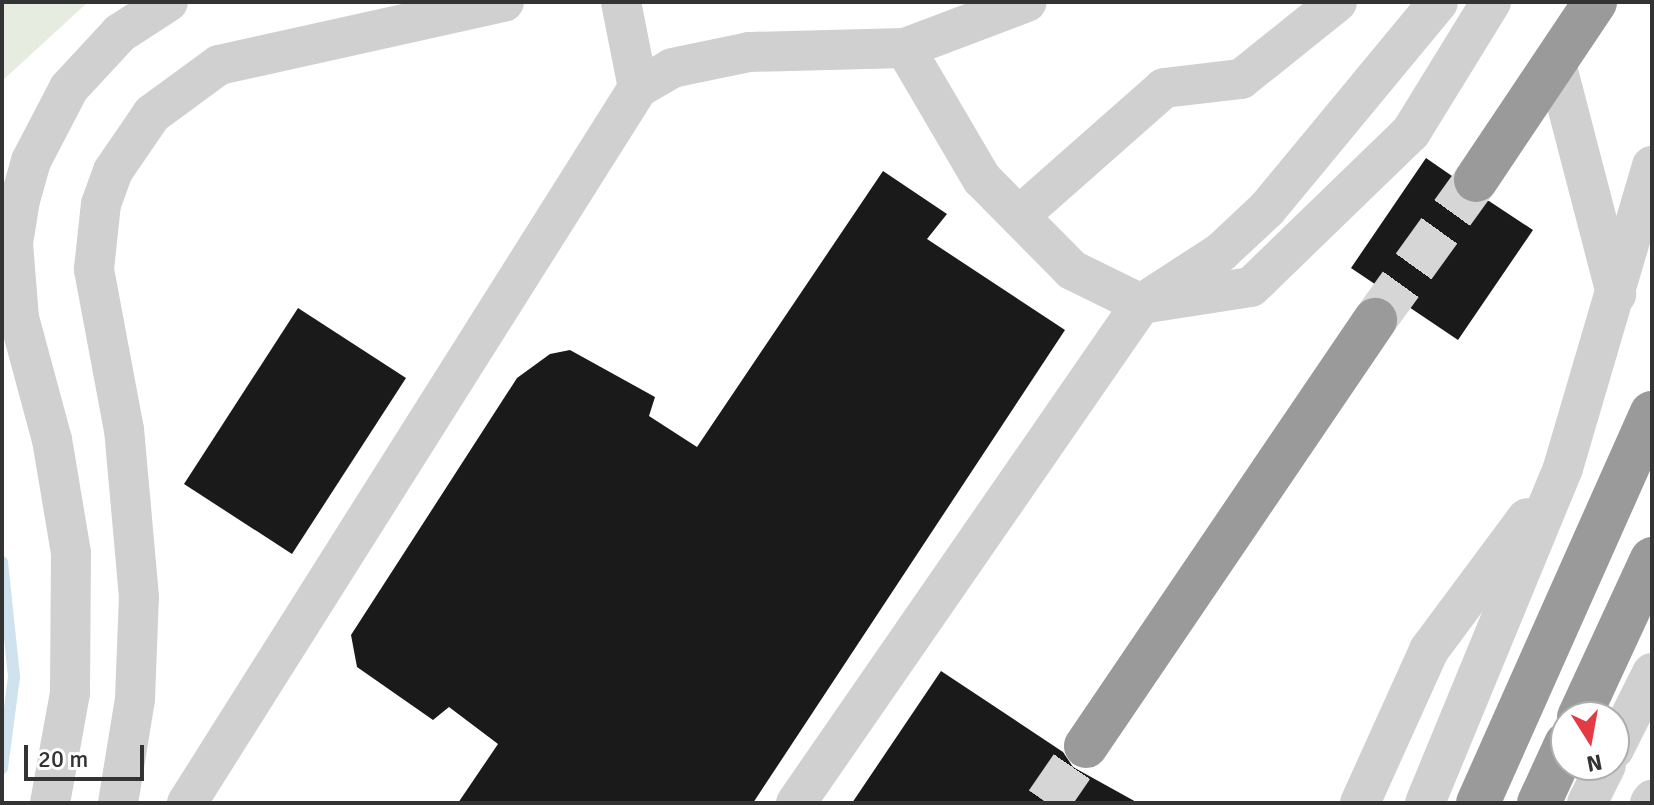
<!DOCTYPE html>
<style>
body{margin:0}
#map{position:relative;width:1654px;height:805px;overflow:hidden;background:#fff;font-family:Signika,sans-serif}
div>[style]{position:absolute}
.green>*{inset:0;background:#e6ecdf}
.stream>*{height:12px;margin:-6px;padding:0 6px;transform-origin:6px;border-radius:6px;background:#cfe2ee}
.building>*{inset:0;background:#1a1a1a}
.highway-tunnel>*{height:44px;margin-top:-22px;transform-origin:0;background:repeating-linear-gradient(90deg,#d6d6d6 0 44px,transparent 0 66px)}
.minor>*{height:40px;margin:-20px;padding:0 20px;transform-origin:20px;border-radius:20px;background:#d0d0d0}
.highway>*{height:44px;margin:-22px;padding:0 22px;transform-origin:22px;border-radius:22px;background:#9a9a9a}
span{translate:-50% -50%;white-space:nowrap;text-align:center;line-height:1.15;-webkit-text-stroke:8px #fff;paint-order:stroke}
.frame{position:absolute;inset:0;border:4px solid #333;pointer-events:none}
.north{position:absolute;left:1550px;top:701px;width:80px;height:80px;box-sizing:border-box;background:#fff;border:2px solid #adadad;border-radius:50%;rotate:169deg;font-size:22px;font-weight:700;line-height:32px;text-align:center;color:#333}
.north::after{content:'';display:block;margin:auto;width:28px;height:36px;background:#e63946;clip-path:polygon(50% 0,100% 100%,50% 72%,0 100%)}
.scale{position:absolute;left:24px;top:745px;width:120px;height:36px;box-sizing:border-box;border:4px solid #333;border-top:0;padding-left:10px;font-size:24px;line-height:28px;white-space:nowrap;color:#333;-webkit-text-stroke:6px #fff;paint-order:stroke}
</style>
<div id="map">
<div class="green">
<div style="clip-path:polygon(2px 2px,88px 2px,2px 81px)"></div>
</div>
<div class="stream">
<div style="left:2px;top:562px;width:116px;rotate:84deg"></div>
<div style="left:14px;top:677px;width:92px;rotate:97.5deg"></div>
</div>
<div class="building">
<div style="clip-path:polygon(1426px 158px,1452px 176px,1462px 200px,1489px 201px,1533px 230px,1458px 340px,1351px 268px)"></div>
<div style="clip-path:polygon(883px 171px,947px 214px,927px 239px,1065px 330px,753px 803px,458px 803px,498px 744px,449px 707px,433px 720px,357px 667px,351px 635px,517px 378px,550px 354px,570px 350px,655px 397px,649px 416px,697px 447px)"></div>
<div style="clip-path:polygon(298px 308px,406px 378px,292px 554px,184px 484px)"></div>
<div style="clip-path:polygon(941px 671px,1063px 752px,1073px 767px,1138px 803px,852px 803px)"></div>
</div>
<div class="highway-tunnel">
<div style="left:1375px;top:320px;width:173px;rotate:-54.2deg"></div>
<div style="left:1047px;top:803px;width:69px;rotate:-55.6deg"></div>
</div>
<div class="minor">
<div style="left:621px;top:2px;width:88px;rotate:78.8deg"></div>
<div style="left:905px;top:48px;width:152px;rotate:59.6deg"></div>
<div style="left:982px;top:179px;width:128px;rotate:45.3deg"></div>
<div style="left:1072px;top:270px;width:77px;rotate:26.2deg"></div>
<div style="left:1141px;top:304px;width:95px;rotate:-33deg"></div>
<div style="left:1221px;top:252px;width:63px;rotate:-43.1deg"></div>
<div style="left:1267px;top:209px;width:268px;rotate:-50.4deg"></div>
<div style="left:1557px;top:67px;width:235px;rotate:75.4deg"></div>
<div style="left:1019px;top:216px;width:193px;rotate:-41.4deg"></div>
<div style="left:1164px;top:88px;width:78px;rotate:-6.7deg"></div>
<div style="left:1241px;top:79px;width:123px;rotate:-38.7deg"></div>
<div style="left:1614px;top:749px;width:85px;rotate:-63.4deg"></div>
<div style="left:50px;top:803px;width:112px;rotate:-79.7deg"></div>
<div style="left:70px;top:693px;width:140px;rotate:-89.6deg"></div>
<div style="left:71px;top:553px;width:115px;rotate:-99.5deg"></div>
<div style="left:52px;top:440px;width:126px;rotate:-105.1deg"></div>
<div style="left:19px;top:318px;width:75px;rotate:-94.6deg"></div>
<div style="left:13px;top:243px;width:44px;rotate:-80.8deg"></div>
<div style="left:20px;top:200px;width:41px;rotate:-74.2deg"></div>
<div style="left:31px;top:161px;width:82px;rotate:-62.5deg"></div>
<div style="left:69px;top:88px;width:75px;rotate:-47.2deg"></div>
<div style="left:120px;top:33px;width:57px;rotate:-32.9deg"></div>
<div style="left:118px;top:803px;width:105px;rotate:-80.7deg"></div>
<div style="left:135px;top:699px;width:102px;rotate:-87.8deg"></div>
<div style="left:139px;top:597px;width:168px;rotate:-95.1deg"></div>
<div style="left:124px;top:430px;width:164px;rotate:-100.6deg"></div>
<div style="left:94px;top:269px;width:65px;rotate:-83.9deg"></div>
<div style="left:101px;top:204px;width:35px;rotate:-70deg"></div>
<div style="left:113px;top:171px;width:69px;rotate:-55.6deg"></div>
<div style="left:152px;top:114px;width:83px;rotate:-36.2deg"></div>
<div style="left:219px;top:65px;width:292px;rotate:-12.5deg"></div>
<div style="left:187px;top:803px;width:845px;rotate:-57.76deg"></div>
<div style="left:638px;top:88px;width:39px;rotate:-30deg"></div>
<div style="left:672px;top:68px;width:79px;rotate:-11.7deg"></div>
<div style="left:749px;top:52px;width:156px;rotate:-1.5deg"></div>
<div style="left:905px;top:48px;width:130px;rotate:-20.7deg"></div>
<div style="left:796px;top:803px;width:607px;rotate:-55.34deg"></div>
<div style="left:1141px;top:304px;width:111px;rotate:-8.8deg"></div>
<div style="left:1251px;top:287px;width:223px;rotate:-44.1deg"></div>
<div style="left:1411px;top:132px;width:153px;rotate:-58.4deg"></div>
<div style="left:1360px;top:803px;width:168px;rotate:-65.7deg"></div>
<div style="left:1429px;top:650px;width:164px;rotate:-53.4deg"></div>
<div style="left:1425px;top:803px;width:362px;rotate:-67.6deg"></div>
<div style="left:1563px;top:468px;width:315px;rotate:-73.6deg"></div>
<div style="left:1587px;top:803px;width:42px;rotate:-63.4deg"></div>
<div style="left:1650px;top:803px;width:4px;rotate:-56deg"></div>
</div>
<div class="highway">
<div style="left:1476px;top:180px;width:214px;rotate:-56.2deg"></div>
<div style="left:1579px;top:717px;width:174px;rotate:-65.2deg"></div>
<div style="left:1086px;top:746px;width:515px;rotate:-55.85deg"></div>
<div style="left:1478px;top:803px;width:427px;rotate:-66deg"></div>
<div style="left:1539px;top:803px;width:65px;rotate:-65.4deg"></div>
</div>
<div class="frame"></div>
<div class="north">N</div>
<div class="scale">20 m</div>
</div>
